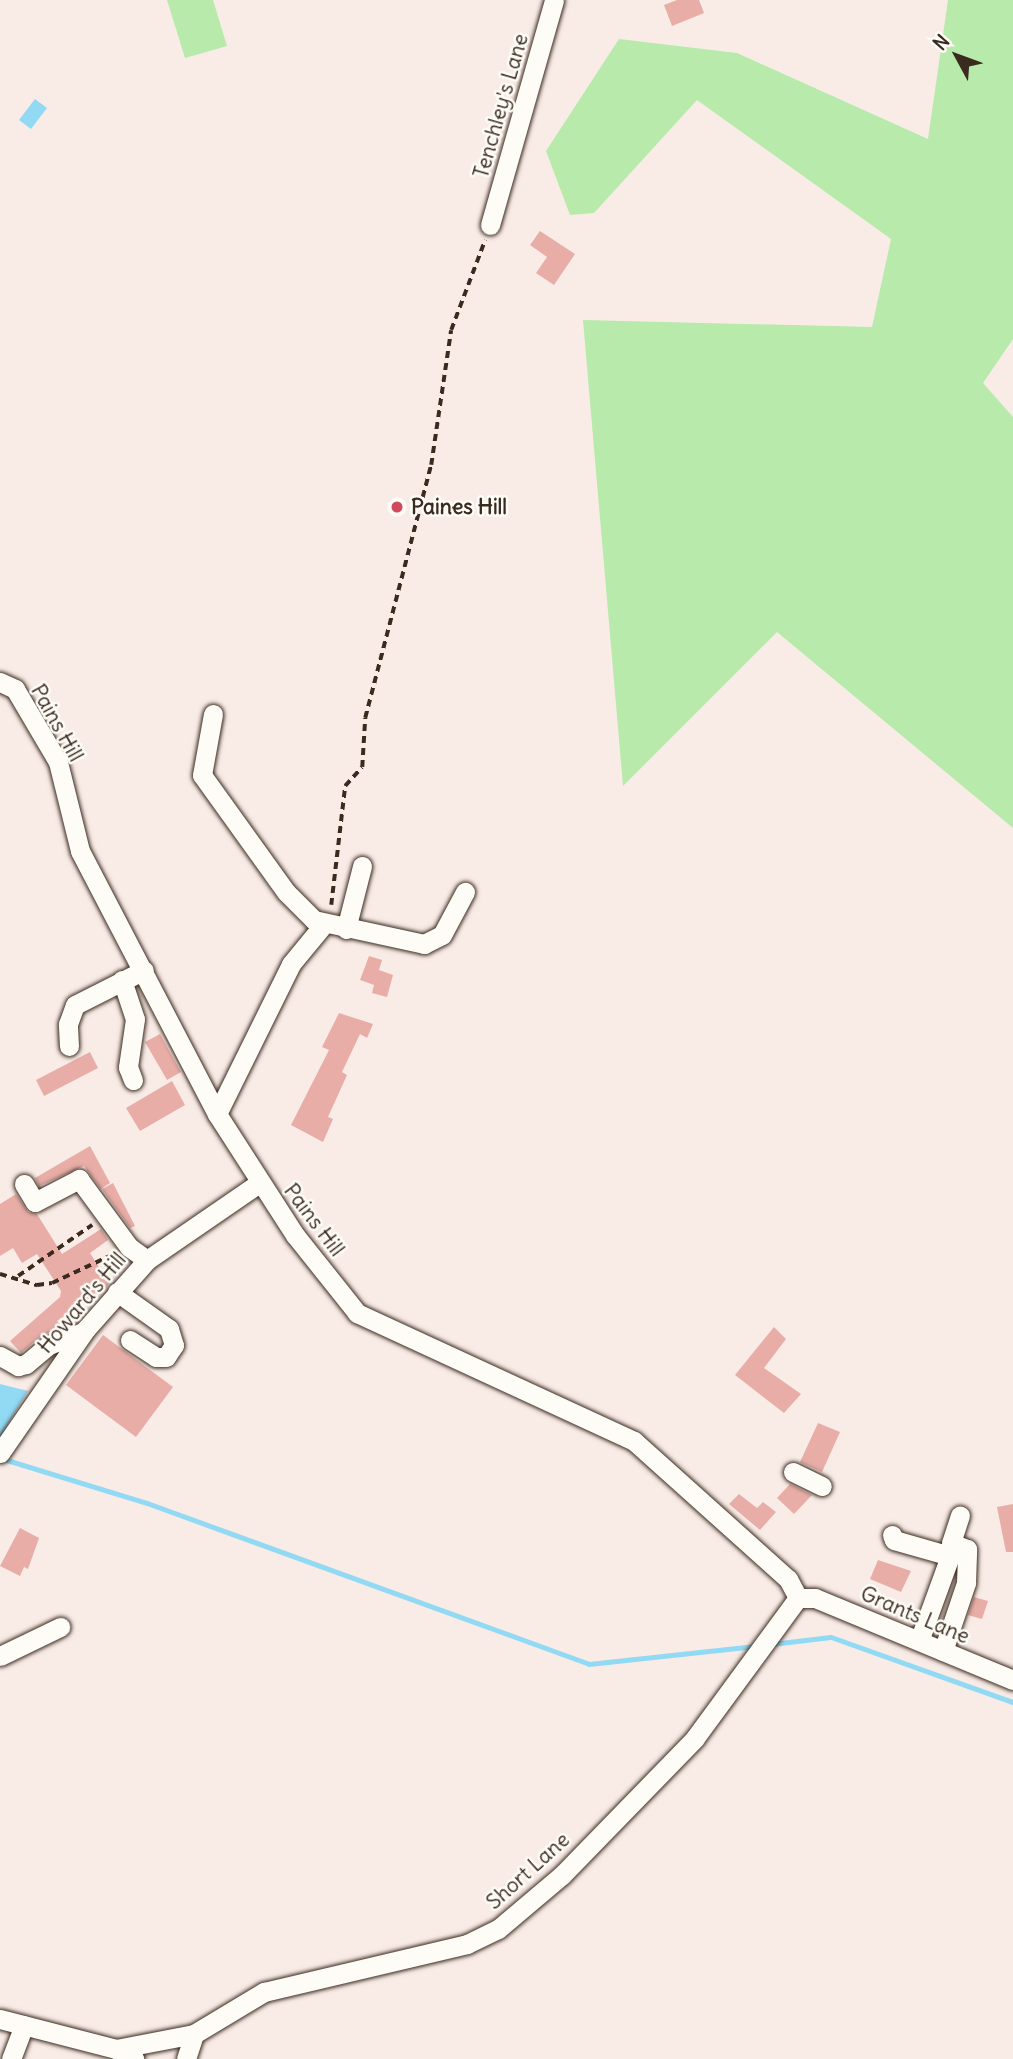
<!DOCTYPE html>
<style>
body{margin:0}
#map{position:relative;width:1013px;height:2059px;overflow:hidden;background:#f9ece7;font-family:Delius,sans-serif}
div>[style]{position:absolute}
.green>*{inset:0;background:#b7eaab}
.water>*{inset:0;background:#92d9f4}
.stream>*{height:5px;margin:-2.5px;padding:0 2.5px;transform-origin:2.5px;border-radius:2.5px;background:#92d9f4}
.building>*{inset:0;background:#e8ada7}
.path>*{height:3.5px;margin-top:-1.75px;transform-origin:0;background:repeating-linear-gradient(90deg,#3b2a1e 0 7px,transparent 0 12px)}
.roads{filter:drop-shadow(0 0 2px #3b2a1e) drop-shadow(0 0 2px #3b2a1e)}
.minor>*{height:19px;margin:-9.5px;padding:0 9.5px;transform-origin:9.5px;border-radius:9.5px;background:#fdfcf7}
.dots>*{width:19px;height:19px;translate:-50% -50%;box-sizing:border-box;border:4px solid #fdfcf7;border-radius:50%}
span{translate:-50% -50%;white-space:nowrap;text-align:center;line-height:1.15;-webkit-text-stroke:5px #fdfcf7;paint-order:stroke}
.street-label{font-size:21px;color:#3b2a1e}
.poi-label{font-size:21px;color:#3b2a1e;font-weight:700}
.left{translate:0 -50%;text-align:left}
.north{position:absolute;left:922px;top:21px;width:70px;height:70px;-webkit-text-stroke:5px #fdfcf7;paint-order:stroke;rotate:311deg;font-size:19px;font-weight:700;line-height:28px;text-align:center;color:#3b2a1e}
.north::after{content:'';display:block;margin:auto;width:24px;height:32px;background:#3b2a1e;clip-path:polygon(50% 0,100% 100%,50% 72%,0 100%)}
</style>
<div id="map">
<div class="green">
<div style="clip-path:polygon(167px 0,213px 0,227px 46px,185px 58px)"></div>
<div style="clip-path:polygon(948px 0,1013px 0,1013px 339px,983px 383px,1013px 417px,1013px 828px,777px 632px,623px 786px,583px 320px,872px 327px,891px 239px,697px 100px,594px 213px,570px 215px,546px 151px,619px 39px,737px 53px,928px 139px)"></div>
</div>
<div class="water">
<div style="clip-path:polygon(35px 99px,47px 108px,31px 129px,19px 120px)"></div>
<div style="clip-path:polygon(0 1384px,28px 1391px,0 1437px)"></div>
</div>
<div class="stream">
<div style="left:0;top:1458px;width:154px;rotate:17deg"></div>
<div style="left:147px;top:1503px;width:470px;rotate:20deg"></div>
<div style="left:589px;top:1664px;width:167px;rotate:-6.2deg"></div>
<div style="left:772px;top:1644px;width:59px;rotate:-6.8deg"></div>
<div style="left:831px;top:1637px;width:193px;rotate:19.7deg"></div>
</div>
<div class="building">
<div style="clip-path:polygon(677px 0,699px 0,704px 13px,672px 26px,664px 5px)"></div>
<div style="clip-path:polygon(540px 231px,575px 254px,554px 285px,536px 273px,547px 257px,530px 245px)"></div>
<div style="clip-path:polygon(369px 956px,382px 960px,379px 970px,393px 975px,387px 997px,372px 993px,374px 985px,360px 980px)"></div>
<div style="clip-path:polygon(339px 1013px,373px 1024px,367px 1038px,360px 1034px,342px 1072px,347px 1075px,328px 1117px,333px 1119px,323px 1142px,291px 1125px,329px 1050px,322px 1047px)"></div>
<div style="clip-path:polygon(160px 1034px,181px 1072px,167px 1080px,145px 1042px)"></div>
<div style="clip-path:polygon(90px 1052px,98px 1068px,44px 1096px,36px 1080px)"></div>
<div style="clip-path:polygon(172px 1081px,185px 1105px,140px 1131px,126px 1108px)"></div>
<div style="clip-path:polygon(90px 1146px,110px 1183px,101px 1189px,84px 1166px,39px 1186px,35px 1178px)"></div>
<div style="clip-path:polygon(113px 1183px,135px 1226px,130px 1228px,102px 1189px)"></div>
<div style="clip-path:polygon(16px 1194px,28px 1212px,37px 1214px,62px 1254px,101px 1229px,108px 1240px,90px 1253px,109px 1283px,106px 1288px,57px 1321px,63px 1327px,42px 1335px,21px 1353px,10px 1341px,60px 1297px,61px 1291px,37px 1254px,22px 1263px,13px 1248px,0 1256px,0 1204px)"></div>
<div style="clip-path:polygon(774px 1327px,786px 1339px,764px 1368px,801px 1394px,784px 1413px,735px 1375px)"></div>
<div style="clip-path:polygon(103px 1335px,173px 1387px,136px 1437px,66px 1385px)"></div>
<div style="clip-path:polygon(818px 1423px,840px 1432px,822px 1472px,800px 1462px)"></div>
<div style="clip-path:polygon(790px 1484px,812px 1495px,794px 1514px,777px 1498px)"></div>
<div style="clip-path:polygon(739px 1494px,757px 1508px,763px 1502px,776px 1512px,760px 1530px,729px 1504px)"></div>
<div style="clip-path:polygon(1013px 1504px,1013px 1552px,1006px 1552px,997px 1507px)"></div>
<div style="clip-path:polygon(20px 1528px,39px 1538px,28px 1569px,24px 1567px,20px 1576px,0 1566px)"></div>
<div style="clip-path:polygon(878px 1560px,911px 1571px,901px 1592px,870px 1579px)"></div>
<div style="clip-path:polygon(974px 1597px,988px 1601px,982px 1619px,968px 1615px)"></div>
</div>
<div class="path">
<div style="left:331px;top:905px;width:120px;rotate:-83.3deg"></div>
<div style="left:345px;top:786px;width:25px;rotate:-48deg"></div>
<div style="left:362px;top:767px;width:49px;rotate:-86.5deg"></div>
<div style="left:365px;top:718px;width:261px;rotate:-75.4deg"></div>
<div style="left:431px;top:465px;width:136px;rotate:-81.6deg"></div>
<div style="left:451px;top:330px;width:96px;rotate:-69.3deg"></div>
<div style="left:0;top:1274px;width:39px;rotate:17deg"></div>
<div style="left:37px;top:1285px;width:15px;rotate:-8deg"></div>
<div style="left:52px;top:1283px;width:68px;rotate:-25.1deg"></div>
<div style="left:18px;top:1276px;width:90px;rotate:-34.6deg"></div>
</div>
<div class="roads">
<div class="minor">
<div style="left:490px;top:225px;width:234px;rotate:-74.1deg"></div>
<div style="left:0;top:682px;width:17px;rotate:25deg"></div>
<div style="left:15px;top:689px;width:85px;rotate:59.5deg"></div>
<div style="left:58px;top:762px;width:92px;rotate:76.1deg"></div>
<div style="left:80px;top:851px;width:297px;rotate:62.5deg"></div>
<div style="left:217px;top:1114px;width:144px;rotate:57.2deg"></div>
<div style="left:295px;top:1235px;width:100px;rotate:51.5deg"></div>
<div style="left:357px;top:1313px;width:305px;rotate:24.8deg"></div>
<div style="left:634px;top:1441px;width:207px;rotate:41.9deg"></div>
<div style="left:788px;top:1579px;width:21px;rotate:62deg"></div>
<div style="left:213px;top:714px;width:62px;rotate:100.2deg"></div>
<div style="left:202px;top:775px;width:144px;rotate:54.3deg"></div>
<div style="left:286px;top:892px;width:40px;rotate:45deg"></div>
<div style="left:314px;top:920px;width:113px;rotate:12.3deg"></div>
<div style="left:424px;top:944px;width:20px;rotate:-27deg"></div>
<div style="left:442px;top:935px;width:49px;rotate:-61.9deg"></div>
<div style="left:346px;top:929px;width:65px;rotate:-75.7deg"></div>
<div style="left:122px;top:980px;width:41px;rotate:71.6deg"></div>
<div style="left:135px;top:1019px;width:49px;rotate:98.3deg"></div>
<div style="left:128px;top:1067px;width:14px;rotate:69deg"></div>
<div style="left:69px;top:1046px;width:22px;rotate:-93deg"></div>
<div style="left:68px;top:1024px;width:20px;rotate:-70deg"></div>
<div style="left:75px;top:1005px;width:77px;rotate:-26.9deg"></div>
<div style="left:217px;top:1114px;width:167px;rotate:-63.7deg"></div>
<div style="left:291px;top:964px;width:52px;rotate:-50.5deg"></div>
<div style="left:24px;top:1184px;width:21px;rotate:59deg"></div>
<div style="left:35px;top:1202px;width:50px;rotate:-27.6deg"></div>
<div style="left:79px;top:1179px;width:84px;rotate:53.7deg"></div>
<div style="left:129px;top:1247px;width:22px;rotate:36deg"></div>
<div style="left:117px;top:1292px;width:64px;rotate:35.4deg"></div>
<div style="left:169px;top:1329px;width:17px;rotate:73deg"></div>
<div style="left:174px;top:1345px;width:14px;rotate:124deg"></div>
<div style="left:166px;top:1357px;width:10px;rotate:180deg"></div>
<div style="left:156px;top:1357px;width:31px;rotate:-147deg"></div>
<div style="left:0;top:1356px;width:21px;rotate:29deg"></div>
<div style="left:18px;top:1366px;width:8px;rotate:-14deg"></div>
<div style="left:26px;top:1364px;width:30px;rotate:-40deg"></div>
<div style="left:49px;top:1345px;width:34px;rotate:-21deg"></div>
<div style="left:0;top:1453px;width:151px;rotate:-55.3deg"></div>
<div style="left:86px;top:1329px;width:92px;rotate:-48.5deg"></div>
<div style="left:147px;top:1260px;width:136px;rotate:-34.5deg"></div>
<div style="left:793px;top:1472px;width:32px;rotate:26deg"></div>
<div style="left:892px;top:1535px;width:5px;rotate:68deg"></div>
<div style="left:894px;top:1540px;width:58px;rotate:15.9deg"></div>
<div style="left:950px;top:1556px;width:90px;rotate:110deg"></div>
<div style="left:798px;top:1598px;width:17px"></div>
<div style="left:815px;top:1598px;width:214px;rotate:22.5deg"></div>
<div style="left:943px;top:1651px;width:72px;rotate:-71.3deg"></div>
<div style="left:966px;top:1583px;width:34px;rotate:-88deg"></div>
<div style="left:967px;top:1549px;width:17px;rotate:-159deg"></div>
<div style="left:951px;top:1543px;width:29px;rotate:-72deg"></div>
<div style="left:0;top:1656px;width:67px;rotate:-25.8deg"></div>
<div style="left:0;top:2019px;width:120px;rotate:14.5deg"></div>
<div style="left:116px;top:2049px;width:21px;rotate:29deg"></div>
<div style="left:116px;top:2049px;width:79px;rotate:-10.9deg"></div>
<div style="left:194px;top:2034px;width:82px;rotate:-31deg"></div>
<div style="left:264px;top:1992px;width:209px;rotate:-13.3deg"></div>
<div style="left:467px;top:1944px;width:34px;rotate:-26deg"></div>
<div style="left:498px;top:1929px;width:84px;rotate:-40.2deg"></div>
<div style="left:562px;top:1875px;width:191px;rotate:-45.8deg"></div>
<div style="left:695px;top:1738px;width:174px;rotate:-53.7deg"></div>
<div style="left:11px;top:2059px;width:36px;rotate:-69deg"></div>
<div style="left:186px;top:2059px;width:26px;rotate:-72deg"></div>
</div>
</div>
<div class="dots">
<div style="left:397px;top:507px;background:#d1495b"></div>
</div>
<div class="street-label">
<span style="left:501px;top:106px;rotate:-74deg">Tenchley's Lane</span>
<span style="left:57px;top:723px;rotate:61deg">Pains Hill</span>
<span style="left:314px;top:1220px;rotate:53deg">Pains Hill</span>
<span style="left:82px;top:1303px;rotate:-50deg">Howard's Hill</span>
<span style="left:915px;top:1615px;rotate:23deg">Grants Lane</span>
<span style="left:528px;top:1871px;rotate:-42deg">Short Lane</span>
</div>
<div class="poi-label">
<span class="left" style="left:411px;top:507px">Paines Hill</span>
</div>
<div class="north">N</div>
</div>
